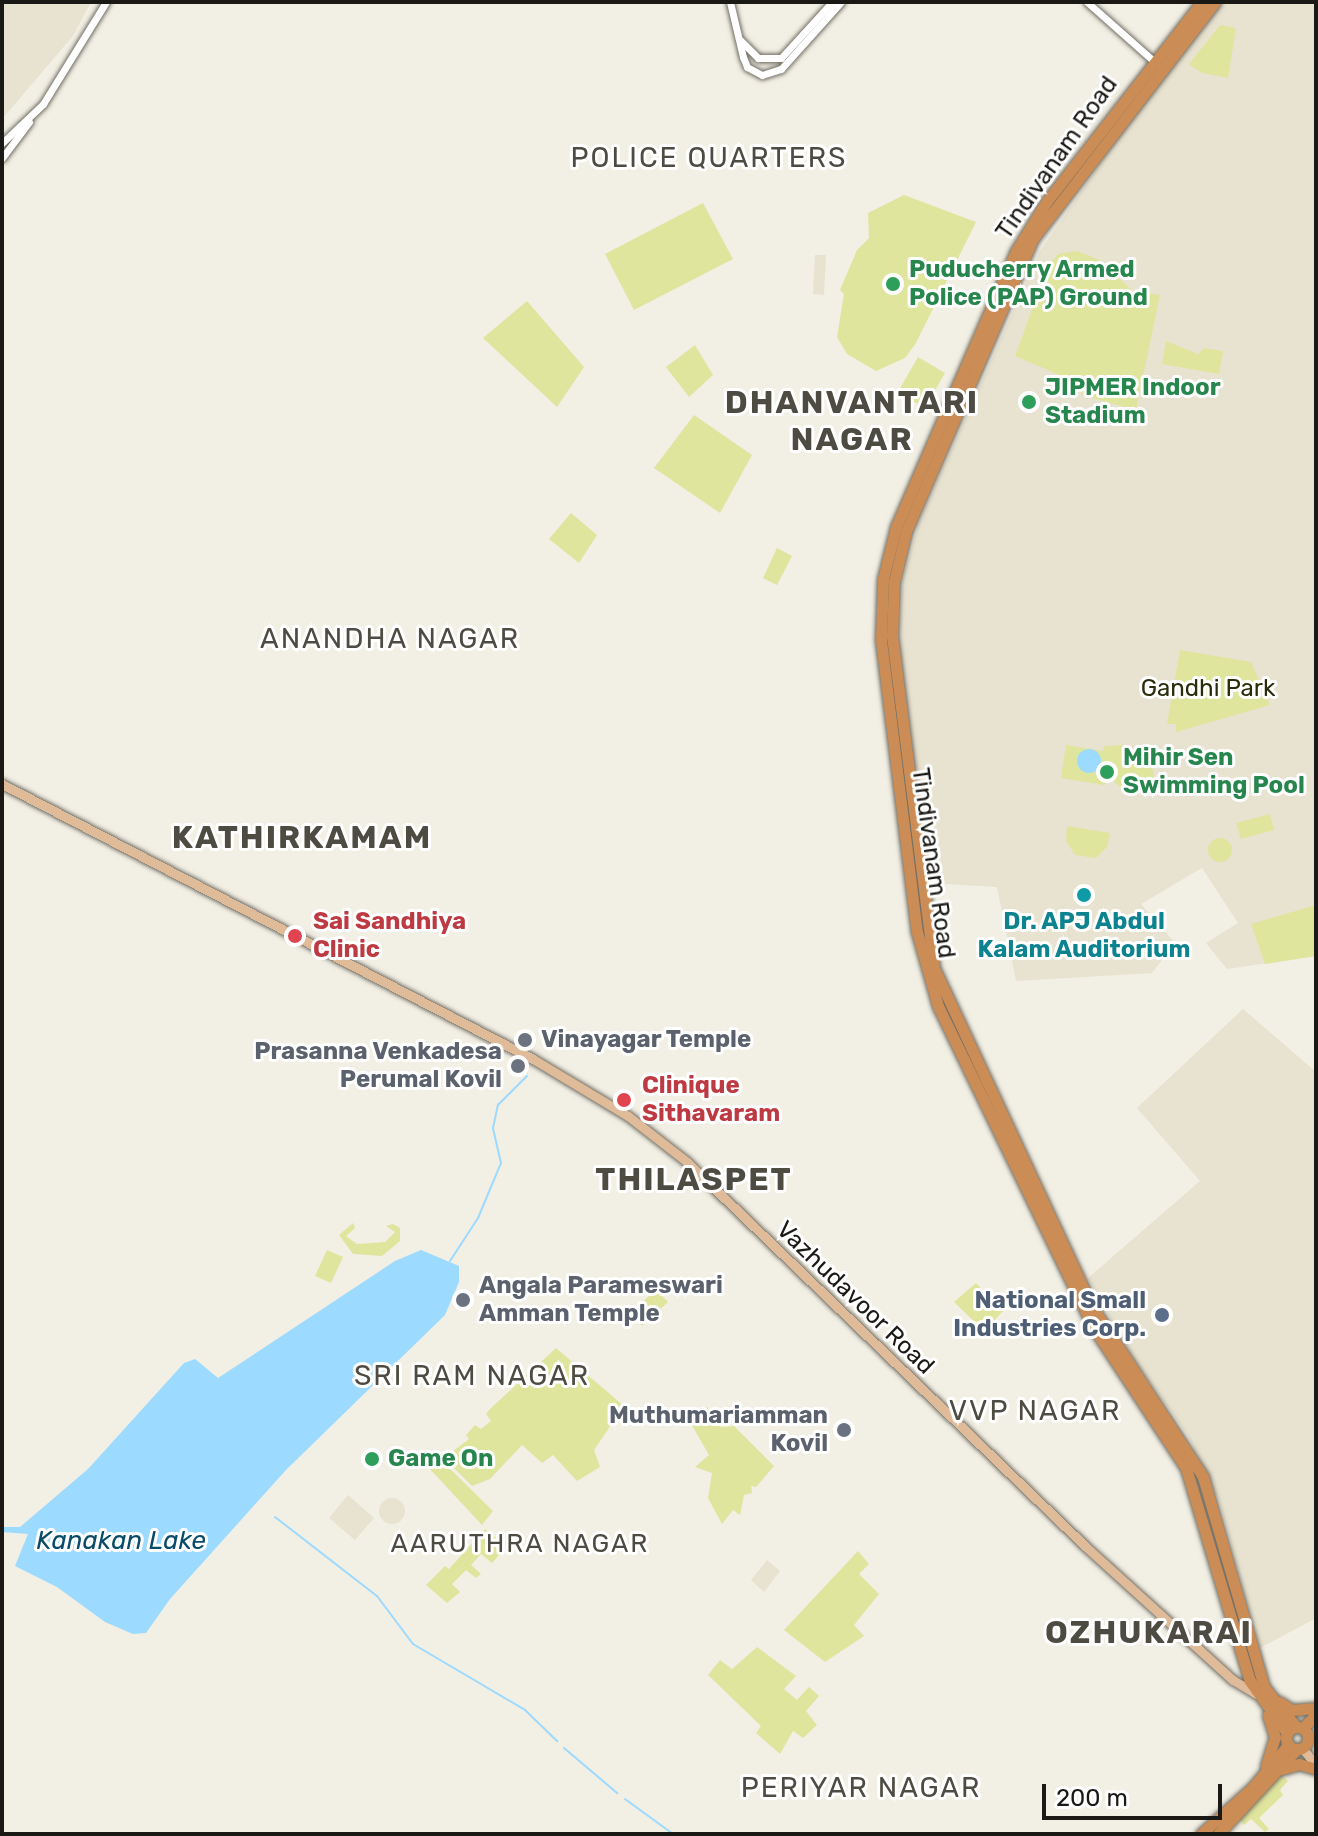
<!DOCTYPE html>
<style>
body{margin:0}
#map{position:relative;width:1318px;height:1836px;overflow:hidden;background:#f2efe4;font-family:Rubik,sans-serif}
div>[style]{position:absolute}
.built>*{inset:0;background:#e8e2d0}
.round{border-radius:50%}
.green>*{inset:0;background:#e0e59e}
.water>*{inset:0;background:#9ddaff}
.stream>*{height:2px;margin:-1px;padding:0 1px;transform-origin:1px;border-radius:1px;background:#9ddaff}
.roads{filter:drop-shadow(0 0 2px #726e65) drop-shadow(0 0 2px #726e65)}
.minor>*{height:7px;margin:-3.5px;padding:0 3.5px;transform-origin:3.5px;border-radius:3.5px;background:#fff}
.major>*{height:9px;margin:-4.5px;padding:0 4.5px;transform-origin:4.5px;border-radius:4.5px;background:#e0bb99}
.highway>*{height:11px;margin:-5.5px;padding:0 5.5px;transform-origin:5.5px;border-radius:5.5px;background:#cb8d55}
.highway>.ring{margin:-5.5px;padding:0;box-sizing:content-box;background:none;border:11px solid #cb8d55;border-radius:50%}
.dots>*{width:22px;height:22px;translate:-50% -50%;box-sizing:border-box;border:4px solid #fff;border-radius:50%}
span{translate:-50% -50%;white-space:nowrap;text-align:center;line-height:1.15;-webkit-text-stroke:6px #fff;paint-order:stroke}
.street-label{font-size:24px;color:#1a1915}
.leisure-label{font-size:24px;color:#27864d;font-weight:700}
.left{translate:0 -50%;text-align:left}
.park-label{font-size:24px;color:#2b2c0a}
.health-label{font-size:24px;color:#be3a42;font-weight:700}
.culture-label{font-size:24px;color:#0d838f;font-weight:700}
.worship-label{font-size:24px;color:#5b616d;font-weight:700}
.right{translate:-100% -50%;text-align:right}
.service-label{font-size:24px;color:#4e5e75;font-weight:700}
.water-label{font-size:26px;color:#094b68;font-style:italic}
.neighbourhood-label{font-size:26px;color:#4e4b42;letter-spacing:2px}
.quarter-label{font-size:28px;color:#4e4b42;letter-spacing:2px}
.district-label{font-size:32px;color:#4e4b42;font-weight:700;letter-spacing:2px}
.frame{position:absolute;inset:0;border:4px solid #1a1915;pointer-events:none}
.scale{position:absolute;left:1042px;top:1784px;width:180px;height:36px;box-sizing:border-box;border:4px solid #1a1915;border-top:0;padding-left:10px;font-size:24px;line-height:28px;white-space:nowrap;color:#1a1915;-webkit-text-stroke:6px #fff;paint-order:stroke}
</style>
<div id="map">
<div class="built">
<div style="clip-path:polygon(2px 2px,91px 2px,73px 36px,2px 119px)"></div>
<div style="clip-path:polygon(1224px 2px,1316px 2px,1316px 956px,1227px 969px,1206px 943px,1238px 923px,1202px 868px,1141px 904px,1175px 943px,1152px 973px,1016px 981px,997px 887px,926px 883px,899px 638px,903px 580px,918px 525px,1040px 251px,1142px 104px)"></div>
<div style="clip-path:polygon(815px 255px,826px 255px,824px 295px,813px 294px)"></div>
<div style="clip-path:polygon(1243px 1009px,1316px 1072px,1316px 1618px,1260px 1648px,1219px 1500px,1187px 1434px,1133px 1358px,1088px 1278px,1200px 1181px,1137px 1108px)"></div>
<div style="clip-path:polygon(348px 1495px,374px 1518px,355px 1540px,329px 1518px)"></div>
<div class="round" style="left:379px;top:1498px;width:26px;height:26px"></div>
<div style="clip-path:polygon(767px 1560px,780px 1571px,764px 1592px,751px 1580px)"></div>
</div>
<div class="green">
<div style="clip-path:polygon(1220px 25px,1236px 28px,1228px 78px,1202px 73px,1189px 64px)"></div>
<div style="clip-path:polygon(904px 195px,976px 222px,916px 343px,905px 358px,876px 371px,847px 354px,837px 337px,844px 294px,840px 290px,857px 250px,869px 238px,868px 213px)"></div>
<div style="clip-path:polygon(703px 203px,733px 259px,634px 310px,605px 254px)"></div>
<div style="clip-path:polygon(1077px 251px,1099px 260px,1133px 291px,1160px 295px,1136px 410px,1081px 395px,1083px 385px,1015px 356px,1048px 266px,1058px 254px)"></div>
<div style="clip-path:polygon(527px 301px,584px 367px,557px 407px,483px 338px)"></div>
<div style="clip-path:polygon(1166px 341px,1198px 354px,1204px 348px,1223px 351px,1219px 374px,1162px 364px)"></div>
<div style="clip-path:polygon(695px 345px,713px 375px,689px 397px,666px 367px)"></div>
<div style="clip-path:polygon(918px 357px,945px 373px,925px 408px,898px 392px)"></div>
<div style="clip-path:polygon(694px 415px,752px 455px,720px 513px,654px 468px)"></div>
<div style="clip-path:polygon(571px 513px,597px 535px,579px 563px,549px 539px)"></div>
<div style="clip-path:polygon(777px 548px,792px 556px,777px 585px,763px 578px)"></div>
<div style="clip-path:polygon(1180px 650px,1251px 662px,1270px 705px,1176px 732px,1176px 724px,1167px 724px)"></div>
<div style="clip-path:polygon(1066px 745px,1103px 751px,1104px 746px,1123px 745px,1152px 767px,1156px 783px,1126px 791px,1109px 778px,1104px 785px,1061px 778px)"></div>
<div style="clip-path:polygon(1270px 814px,1274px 830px,1241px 839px,1236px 823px)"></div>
<div style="clip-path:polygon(1067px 826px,1110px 833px,1107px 847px,1096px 858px,1075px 855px,1066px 841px)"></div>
<div class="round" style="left:1208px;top:838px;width:24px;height:24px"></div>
<div style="clip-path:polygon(1316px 905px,1316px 956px,1265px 964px,1251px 924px)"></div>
<div style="clip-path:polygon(353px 1223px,355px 1228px,346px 1236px,357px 1244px,385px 1242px,395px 1232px,386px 1226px,393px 1224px,400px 1228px,400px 1241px,382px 1256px,353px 1254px,339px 1235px)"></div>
<div style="clip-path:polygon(327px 1250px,343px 1257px,331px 1283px,315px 1276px)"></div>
<div style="clip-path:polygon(976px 1283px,1003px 1311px,984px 1331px,954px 1302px)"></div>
<div style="clip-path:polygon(656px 1290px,668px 1302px,642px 1326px,630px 1313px)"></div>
<div style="clip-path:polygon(556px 1348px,624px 1406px,594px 1450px,600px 1467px,577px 1481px,553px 1455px,542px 1463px,522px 1445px,490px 1479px,472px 1486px,444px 1458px,469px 1439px,466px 1435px,475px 1425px,481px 1429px,491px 1421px,486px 1414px,490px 1409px)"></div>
<div style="clip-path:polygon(707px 1407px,721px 1427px,734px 1426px,774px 1466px,756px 1487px,751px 1486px,752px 1493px,744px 1495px,740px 1515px,733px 1510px,722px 1524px,708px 1498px,712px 1473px,695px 1467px,709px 1455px,689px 1420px)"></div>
<div style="clip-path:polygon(438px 1457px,493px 1511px,482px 1525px,428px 1467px)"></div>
<div style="clip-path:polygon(485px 1529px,500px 1541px,510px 1530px,516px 1537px,492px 1563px,481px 1554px,471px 1565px,481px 1574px,476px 1578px,466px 1570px,452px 1584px,460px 1592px,447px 1603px,426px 1585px,445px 1566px,449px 1569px)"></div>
<div style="clip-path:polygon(858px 1551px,869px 1564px,859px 1574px,879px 1594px,854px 1625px,864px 1636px,825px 1662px,784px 1630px)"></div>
<div style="clip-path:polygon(757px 1647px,796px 1676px,784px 1689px,797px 1700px,809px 1687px,819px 1696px,806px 1711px,817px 1725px,803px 1738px,793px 1731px,780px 1754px,756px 1733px,761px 1726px,708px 1675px,720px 1660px,732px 1669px)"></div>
<div style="clip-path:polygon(1279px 1773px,1288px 1781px,1280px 1790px,1283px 1795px,1259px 1818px,1269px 1829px,1265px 1832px,1251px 1819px,1244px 1825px,1238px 1818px)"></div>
</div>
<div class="water">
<div class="round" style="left:1077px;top:749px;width:24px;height:24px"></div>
<div style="clip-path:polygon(421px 1250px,459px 1266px,459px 1282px,445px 1315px,286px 1470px,170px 1599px,146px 1633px,133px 1634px,105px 1622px,57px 1587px,15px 1566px,28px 1534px,2px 1532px,2px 1527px,20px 1527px,88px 1469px,184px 1363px,195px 1359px,218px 1378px,395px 1261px)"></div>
</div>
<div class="stream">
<div style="left:450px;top:1261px;width:51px;rotate:-56.9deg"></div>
<div style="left:478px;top:1218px;width:60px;rotate:-67.3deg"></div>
<div style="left:501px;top:1163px;width:36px;rotate:-103deg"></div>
<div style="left:493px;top:1128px;width:24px;rotate:-78deg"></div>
<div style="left:498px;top:1105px;width:41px;rotate:-45deg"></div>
<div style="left:275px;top:1517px;width:129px;rotate:37.8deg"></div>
<div style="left:377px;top:1596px;width:60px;rotate:53.1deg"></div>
<div style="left:413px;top:1644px;width:130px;rotate:30.5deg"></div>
<div style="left:525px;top:1710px;width:45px;rotate:44.1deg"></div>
<div style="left:564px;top:1748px;width:70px;rotate:40.3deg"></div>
<div style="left:625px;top:1799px;width:59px;rotate:36.1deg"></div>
</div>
<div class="roads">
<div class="minor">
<div style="left:730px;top:2px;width:57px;rotate:76.7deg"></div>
<div style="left:743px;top:57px;width:11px;rotate:68deg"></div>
<div style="left:747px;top:67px;width:17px;rotate:28deg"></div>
<div style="left:762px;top:75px;width:20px;rotate:-18deg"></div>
<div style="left:781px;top:69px;width:90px;rotate:-48.2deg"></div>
<div style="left:1087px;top:2px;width:94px;rotate:41.5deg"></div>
<div style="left:739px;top:39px;width:27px;rotate:45deg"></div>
<div style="left:758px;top:58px;width:23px"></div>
<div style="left:781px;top:58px;width:76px;rotate:-47.7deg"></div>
<div style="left:2px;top:143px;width:57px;rotate:-43.6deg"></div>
<div style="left:43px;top:104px;width:120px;rotate:-58.3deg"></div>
<div style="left:2px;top:158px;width:45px;rotate:-53.1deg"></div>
</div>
<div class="major">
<div style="left:2px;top:784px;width:598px;rotate:27.38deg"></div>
<div style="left:533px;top:1059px;width:111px;rotate:31deg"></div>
<div style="left:628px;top:1116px;width:75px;rotate:37.9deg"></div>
<div style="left:687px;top:1162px;width:553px;rotate:43.97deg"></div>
<div style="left:1085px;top:1546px;width:200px;rotate:42.2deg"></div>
<div style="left:1233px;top:1680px;width:27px;rotate:31deg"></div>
<div style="left:1303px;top:1749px;width:21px;rotate:51deg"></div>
</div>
<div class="highway">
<div style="left:1202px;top:2px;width:252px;rotate:127.9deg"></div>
<div style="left:1047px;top:201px;width:59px;rotate:121.8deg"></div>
<div style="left:1016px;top:251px;width:301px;rotate:113.5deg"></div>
<div style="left:896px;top:527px;width:54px;rotate:104deg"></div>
<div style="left:883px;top:579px;width:61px;rotate:91.9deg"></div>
<div style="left:881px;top:640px;width:294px;rotate:83deg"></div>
<div style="left:917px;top:932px;width:77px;rotate:74.2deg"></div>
<div style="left:938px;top:1006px;width:354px;rotate:64.2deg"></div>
<div style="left:1092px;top:1325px;width:171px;rotate:56.7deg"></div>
<div style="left:1186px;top:1468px;width:222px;rotate:73.3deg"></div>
<div style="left:1250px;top:1681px;width:64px;rotate:54.6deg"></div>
<div style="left:1215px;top:2px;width:298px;rotate:127.6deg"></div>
<div style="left:1033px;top:238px;width:320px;rotate:113.4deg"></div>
<div style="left:906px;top:532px;width:51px;rotate:103.5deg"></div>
<div style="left:894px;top:582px;width:54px;rotate:92.1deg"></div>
<div style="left:892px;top:636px;width:335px;rotate:82.8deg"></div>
<div style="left:934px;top:968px;width:372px;rotate:65deg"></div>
<div style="left:1091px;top:1305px;width:205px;rotate:56.9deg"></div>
<div style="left:1203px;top:1477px;width:219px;rotate:73.8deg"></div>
<div style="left:1264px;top:1687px;width:51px;rotate:51.3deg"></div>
<div style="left:1279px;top:1702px;width:15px;rotate:32deg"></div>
<div style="left:1292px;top:1710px;width:24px;rotate:-5deg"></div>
<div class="ring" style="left:1286px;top:1727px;width:11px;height:11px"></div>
<div style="left:1303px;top:1728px;width:19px;rotate:-47deg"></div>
<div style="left:1266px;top:1766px;width:30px;rotate:-73deg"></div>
<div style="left:1275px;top:1737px;width:23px;rotate:-108deg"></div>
<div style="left:1282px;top:1769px;width:18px;rotate:-16deg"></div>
<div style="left:1299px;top:1764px;width:18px;rotate:16deg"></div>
<div style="left:1201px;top:1834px;width:70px;rotate:-42.1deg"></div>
<div style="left:1253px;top:1787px;width:55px;rotate:-50.2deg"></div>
<div style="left:1218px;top:1834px;width:115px;rotate:-47.1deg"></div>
</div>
</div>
<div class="dots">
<div style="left:893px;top:284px;background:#2e9e5b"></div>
<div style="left:1029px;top:402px;background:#2e9e5b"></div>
<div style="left:1107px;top:772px;background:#2e9e5b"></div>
<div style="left:1084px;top:895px;background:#0f9aa8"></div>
<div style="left:295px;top:936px;background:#e0444e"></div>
<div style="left:525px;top:1040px;background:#6b7280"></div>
<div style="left:518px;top:1066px;background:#6b7280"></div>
<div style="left:624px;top:1100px;background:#e0444e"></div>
<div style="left:463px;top:1300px;background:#6b7280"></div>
<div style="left:1162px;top:1315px;background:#5c6f8a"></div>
<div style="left:844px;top:1430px;background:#6b7280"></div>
<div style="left:372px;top:1459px;background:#2e9e5b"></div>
</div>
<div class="street-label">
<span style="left:1057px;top:158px;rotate:-55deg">Tindivanam Road</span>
<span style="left:933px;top:863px;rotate:82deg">Tindivanam Road</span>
<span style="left:855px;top:1298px;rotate:44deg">Vazhudavoor Road</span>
</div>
<div class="leisure-label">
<span class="left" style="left:909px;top:284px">Puducherry Armed<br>Police (PAP) Ground</span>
<span class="left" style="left:1045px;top:402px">JIPMER Indoor<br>Stadium</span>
<span class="left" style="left:1123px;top:772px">Mihir Sen<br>Swimming Pool</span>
<span class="left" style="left:388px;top:1459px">Game On</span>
</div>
<div class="park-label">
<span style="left:1208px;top:689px">Gandhi Park</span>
</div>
<div class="health-label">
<span class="left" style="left:313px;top:936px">Sai Sandhiya<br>Clinic</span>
<span class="left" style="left:642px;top:1100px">Clinique<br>Sithavaram</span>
</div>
<div class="culture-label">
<span style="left:1084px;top:936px">Dr. APJ Abdul<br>Kalam Auditorium</span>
</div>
<div class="worship-label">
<span class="left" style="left:541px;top:1040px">Vinayagar Temple</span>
<span class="right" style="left:502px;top:1066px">Prasanna Venkadesa<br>Perumal Kovil</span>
<span class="left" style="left:479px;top:1300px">Angala Parameswari<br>Amman Temple</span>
<span class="right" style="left:828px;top:1430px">Muthumariamman<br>Kovil</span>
</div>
<div class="service-label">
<span class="right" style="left:1146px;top:1315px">National Small<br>Industries Corp.</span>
</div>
<div class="water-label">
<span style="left:121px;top:1541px">Kanakan Lake</span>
</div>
<div class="neighbourhood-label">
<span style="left:520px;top:1544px">AARUTHRA NAGAR</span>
</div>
<div class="quarter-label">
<span style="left:709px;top:158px">POLICE QUARTERS</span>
<span style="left:390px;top:639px">ANANDHA NAGAR</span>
<span style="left:472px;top:1376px">SRI RAM NAGAR</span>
<span style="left:1035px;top:1411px">VVP NAGAR</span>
<span style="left:861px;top:1788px">PERIYAR NAGAR</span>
</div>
<div class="district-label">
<span style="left:852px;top:421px">DHANVANTARI<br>NAGAR</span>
<span style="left:302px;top:837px">KATHIRKAMAM</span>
<span style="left:694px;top:1179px">THILASPET</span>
<span style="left:1149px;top:1632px">OZHUKARAI</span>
</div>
<div class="frame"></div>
<div class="scale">200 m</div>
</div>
